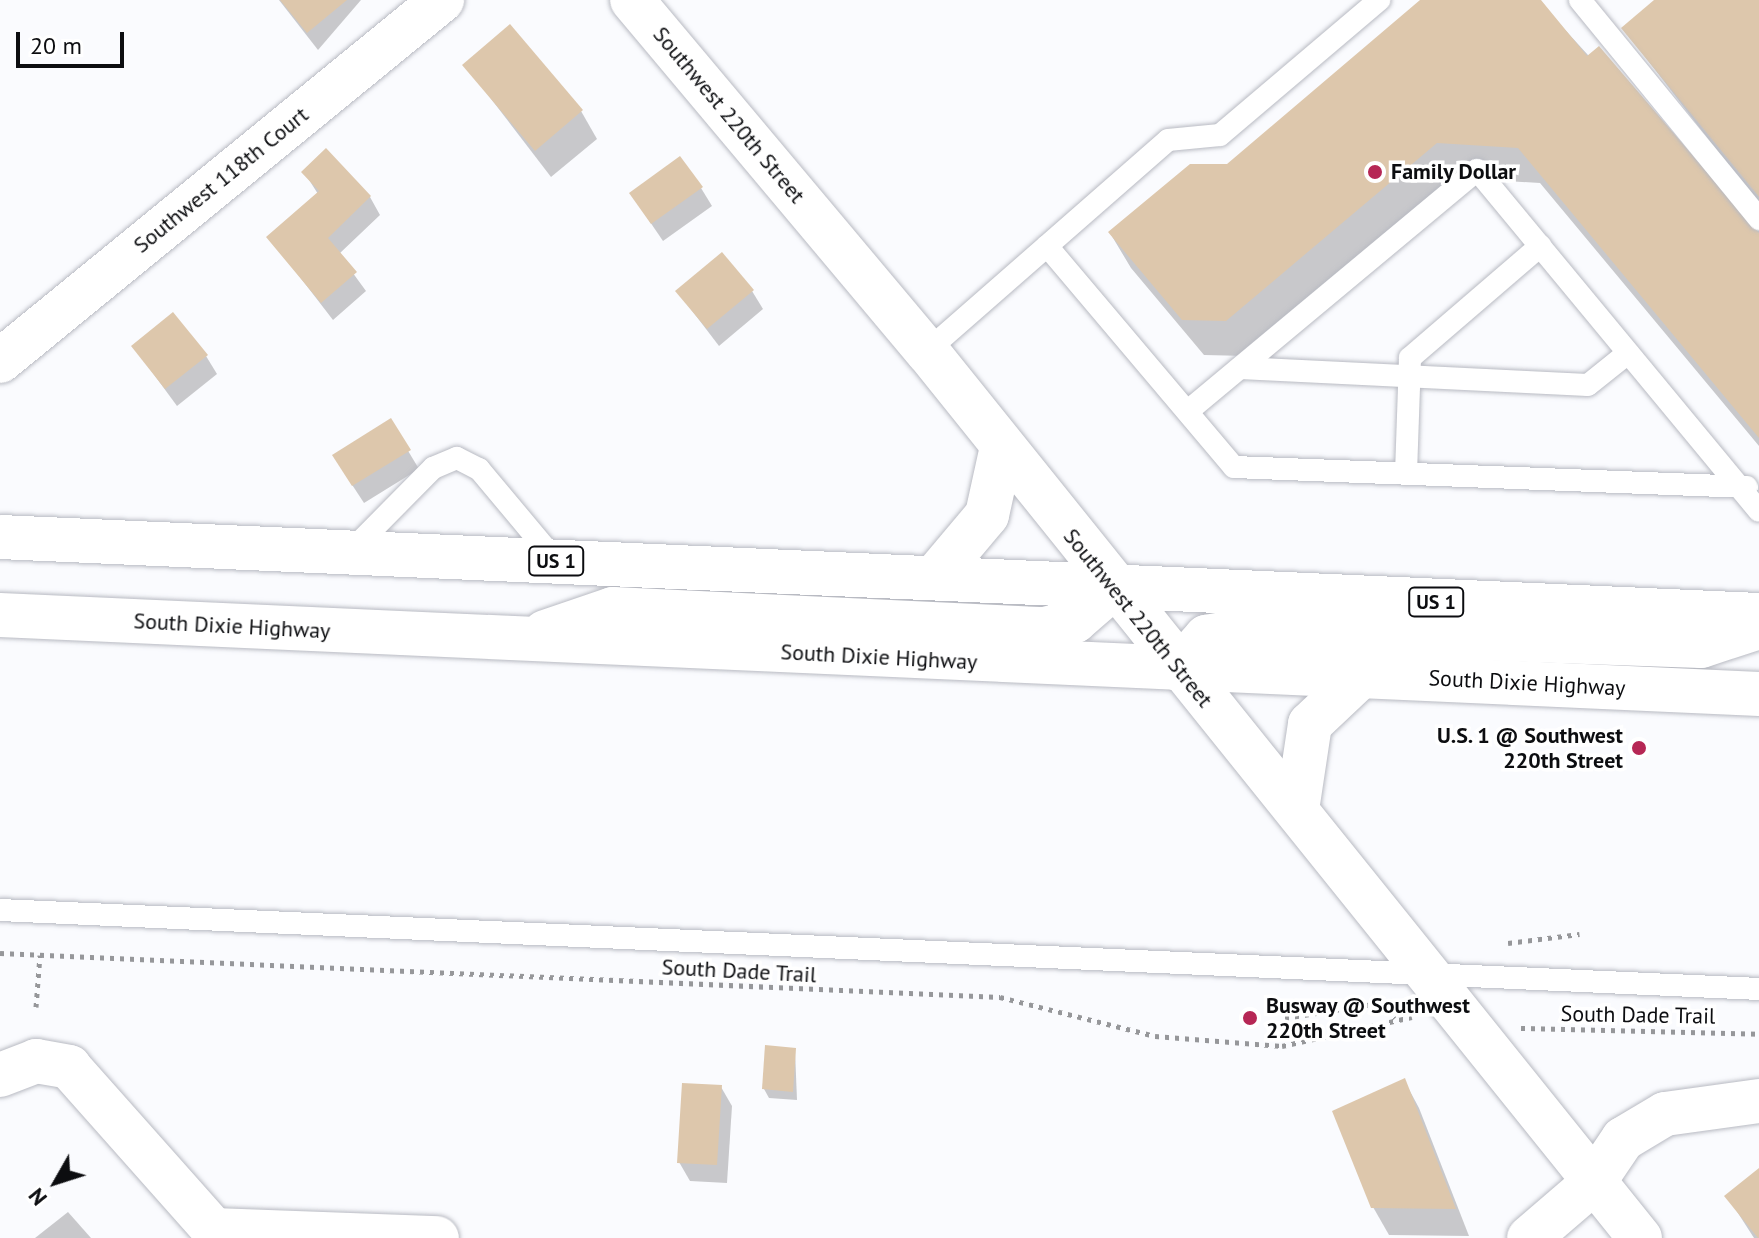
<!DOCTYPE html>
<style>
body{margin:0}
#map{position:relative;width:1759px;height:1238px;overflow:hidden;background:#fafbfe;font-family:"PT Sans",sans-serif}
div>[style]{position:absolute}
.shadow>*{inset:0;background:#0003}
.building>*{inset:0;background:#ddc7ac}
.path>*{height:5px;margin-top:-2.5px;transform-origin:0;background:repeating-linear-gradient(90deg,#96979a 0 4px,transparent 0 10px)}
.roads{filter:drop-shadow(0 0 2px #b8bac2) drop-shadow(0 0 2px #b8bac2)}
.lane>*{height:22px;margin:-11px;padding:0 11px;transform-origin:11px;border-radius:11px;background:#fff}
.street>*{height:44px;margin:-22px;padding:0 22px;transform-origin:22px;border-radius:22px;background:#fff}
.secondary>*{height:44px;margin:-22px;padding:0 22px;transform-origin:22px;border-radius:22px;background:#fff}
.highway>*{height:44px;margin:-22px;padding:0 22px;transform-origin:22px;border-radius:22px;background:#fff}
.dots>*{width:22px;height:22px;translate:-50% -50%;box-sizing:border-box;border:4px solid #fff;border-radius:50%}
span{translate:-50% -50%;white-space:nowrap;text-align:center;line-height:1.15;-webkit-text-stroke:7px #fff;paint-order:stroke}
.shield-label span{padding:2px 6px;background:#fff;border:2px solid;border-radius:6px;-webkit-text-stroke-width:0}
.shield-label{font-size:20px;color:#0c0d10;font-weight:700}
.street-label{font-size:22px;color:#0c0d10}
.poi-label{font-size:22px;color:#0c0d10;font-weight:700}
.left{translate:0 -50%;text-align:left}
.right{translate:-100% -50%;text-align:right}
.north{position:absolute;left:16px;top:1142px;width:80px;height:80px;-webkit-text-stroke:6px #fff;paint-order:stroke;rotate:231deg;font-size:22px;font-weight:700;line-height:32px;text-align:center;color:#0c0d10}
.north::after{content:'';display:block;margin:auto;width:28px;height:36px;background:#0c0d10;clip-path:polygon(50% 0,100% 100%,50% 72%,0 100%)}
.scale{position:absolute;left:16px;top:32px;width:108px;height:36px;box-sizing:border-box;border:4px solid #0c0d10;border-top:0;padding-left:10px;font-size:24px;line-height:28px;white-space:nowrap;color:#0c0d10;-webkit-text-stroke:6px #fff;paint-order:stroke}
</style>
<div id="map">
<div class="shadow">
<div style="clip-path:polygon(279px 0,361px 0,318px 50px)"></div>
<div style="clip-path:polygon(1423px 0,1538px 0,1747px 230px,1759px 231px,1759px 446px,1540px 183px,1458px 178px,1247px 356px,1204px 355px,1131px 268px,1110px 233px,1227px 166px)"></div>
<div style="clip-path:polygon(1657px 0,1759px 0,1759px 205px,1623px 28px)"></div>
<div style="clip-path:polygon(465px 65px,581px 111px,597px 139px,551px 177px)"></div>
<div style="clip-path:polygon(304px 172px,370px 197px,380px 215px,339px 254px,366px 291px,333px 320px,269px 237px,318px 194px)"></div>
<div style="clip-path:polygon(701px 188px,712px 206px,663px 241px,631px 194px)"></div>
<div style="clip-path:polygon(677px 291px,752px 291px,763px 309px,719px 346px)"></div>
<div style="clip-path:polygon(133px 346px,206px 356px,217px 374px,177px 406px)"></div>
<div style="clip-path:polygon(390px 421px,419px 469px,364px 503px,345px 474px)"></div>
<div style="clip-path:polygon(795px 1050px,797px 1100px,769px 1098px,764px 1089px)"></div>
<div style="clip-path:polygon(1404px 1080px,1419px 1108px,1469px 1236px,1389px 1235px,1373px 1207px)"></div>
<div style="clip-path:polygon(721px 1087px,732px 1106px,727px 1183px,690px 1181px,679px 1162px)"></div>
<div style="clip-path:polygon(1759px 1171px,1759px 1238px,1754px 1238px,1727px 1196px)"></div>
<div style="clip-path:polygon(68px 1212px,91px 1238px,35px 1238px)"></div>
</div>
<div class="building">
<div style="clip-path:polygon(280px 0,347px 0,307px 33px)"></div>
<div style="clip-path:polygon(1420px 0,1541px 0,1587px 56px,1599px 46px,1759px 233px,1759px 438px,1518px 148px,1437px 143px,1226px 321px,1182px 320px,1108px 232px,1190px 164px,1227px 164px)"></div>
<div style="clip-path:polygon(1654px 0,1759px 0,1759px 197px,1621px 28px)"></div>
<div style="clip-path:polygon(510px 24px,583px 110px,535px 151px,462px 65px)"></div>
<div style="clip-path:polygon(326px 148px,371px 196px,328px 238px,357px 272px,321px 303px,266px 237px,319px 191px,301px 172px)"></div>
<div style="clip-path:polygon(680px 156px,703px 187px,651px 224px,629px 193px)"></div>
<div style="clip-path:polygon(722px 252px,754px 290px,707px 329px,675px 291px)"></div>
<div style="clip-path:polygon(173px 312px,208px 355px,165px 389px,131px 346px)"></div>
<div style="clip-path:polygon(391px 418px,411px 450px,352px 486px,332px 455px)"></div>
<div style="clip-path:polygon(765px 1045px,796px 1048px,793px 1092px,762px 1089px)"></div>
<div style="clip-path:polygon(1405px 1078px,1456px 1209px,1371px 1208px,1332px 1111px)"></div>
<div style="clip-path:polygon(682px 1083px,722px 1085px,717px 1165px,677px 1163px)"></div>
<div style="clip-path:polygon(1759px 1168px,1759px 1238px,1758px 1238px,1724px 1196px)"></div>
</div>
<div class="path">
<div style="left:1508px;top:943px;width:72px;rotate:-7.2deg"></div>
<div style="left:0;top:953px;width:1001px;rotate:2.52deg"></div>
<div style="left:1000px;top:997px;width:160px;rotate:14.1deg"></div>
<div style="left:1155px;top:1036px;width:127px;rotate:4.5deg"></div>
<div style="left:1282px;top:1046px;width:133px;rotate:-12.6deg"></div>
<div style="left:36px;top:1007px;width:52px;rotate:-85.6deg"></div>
<div style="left:1285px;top:1018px;width:96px;rotate:-9deg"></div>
<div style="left:1380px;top:1003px;width:21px;rotate:47deg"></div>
<div style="left:1521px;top:1028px;width:238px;rotate:1.4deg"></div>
</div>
<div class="roads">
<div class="lane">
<div style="left:1580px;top:0;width:283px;rotate:50.7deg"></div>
<div style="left:1047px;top:246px;width:289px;rotate:49.8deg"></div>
<div style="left:1234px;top:467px;width:513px;rotate:2.23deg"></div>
<div style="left:927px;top:351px;width:320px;rotate:-41.2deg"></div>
<div style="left:1168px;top:140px;width:52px;rotate:-5.5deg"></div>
<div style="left:1220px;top:135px;width:209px;rotate:-40.3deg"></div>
<div style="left:1240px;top:368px;width:348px;rotate:2.8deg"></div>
<div style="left:1588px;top:385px;width:51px;rotate:-38.7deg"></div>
<div style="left:1188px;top:411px;width:376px;rotate:-39.8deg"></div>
<div style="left:1477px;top:170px;width:442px;rotate:50.4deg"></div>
<div style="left:1406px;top:473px;width:115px;rotate:-88deg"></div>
<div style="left:1410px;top:358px;width:172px;rotate:-40.7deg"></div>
<div style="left:351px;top:551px;width:117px;rotate:-45.3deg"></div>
<div style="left:433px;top:468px;width:26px;rotate:-23deg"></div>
<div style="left:457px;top:458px;width:25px;rotate:27deg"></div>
<div style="left:479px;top:469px;width:119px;rotate:50.1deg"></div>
<div style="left:0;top:910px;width:1761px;rotate:2.57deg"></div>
</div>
<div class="street">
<div style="left:0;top:361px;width:571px;rotate:-39.24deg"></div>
<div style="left:0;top:1075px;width:39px;rotate:-21deg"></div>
<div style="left:36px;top:1061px;width:34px;rotate:10deg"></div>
<div style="left:69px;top:1067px;width:229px;rotate:48.4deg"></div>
<div style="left:215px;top:1230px;width:222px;rotate:2.1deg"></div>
<div style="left:1529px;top:1238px;width:86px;rotate:-40.7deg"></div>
</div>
<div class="secondary">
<div style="left:632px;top:0;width:459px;rotate:50deg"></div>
<div style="left:927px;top:351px;width:1138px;rotate:51.21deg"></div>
<div style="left:1594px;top:1182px;width:52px;rotate:-56deg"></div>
<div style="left:1623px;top:1139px;width:49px;rotate:-30.8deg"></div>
<div style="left:1665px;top:1114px;width:95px;rotate:-7.9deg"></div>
</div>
<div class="highway">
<div style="left:0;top:537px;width:1761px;rotate:2.54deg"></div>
<div style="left:934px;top:578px;width:82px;rotate:-49.9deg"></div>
<div style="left:987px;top:515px;width:70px;rotate:-77.6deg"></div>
<div style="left:0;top:615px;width:1761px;rotate:2.57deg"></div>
<div style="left:545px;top:632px;width:72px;rotate:-18.7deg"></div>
<div style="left:613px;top:609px;width:432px;rotate:2.7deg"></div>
<div style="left:1045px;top:629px;width:31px;rotate:-15deg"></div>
<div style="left:1075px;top:621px;width:50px;rotate:-41deg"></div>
<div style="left:1178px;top:669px;width:43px;rotate:-48.8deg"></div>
<div style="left:1206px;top:637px;width:40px;rotate:-10deg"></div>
<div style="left:1245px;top:630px;width:456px;rotate:2deg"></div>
<div style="left:1701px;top:646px;width:61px;rotate:-18.1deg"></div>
<div style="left:1297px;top:810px;width:87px;rotate:-81.4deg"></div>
<div style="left:1310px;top:724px;width:71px;rotate:-43.3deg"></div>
</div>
</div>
<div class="dots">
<div style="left:1375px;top:172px;background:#b62755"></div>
<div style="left:1639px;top:748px;background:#b62755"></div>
<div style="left:1250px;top:1018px;background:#b62755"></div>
</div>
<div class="shield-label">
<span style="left:556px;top:561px">US 1</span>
<span style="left:1436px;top:602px">US 1</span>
</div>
<div class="street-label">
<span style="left:729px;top:115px;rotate:50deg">Southwest 220th Street</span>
<span style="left:221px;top:180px;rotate:-39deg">Southwest 118th Court</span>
<span style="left:1138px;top:618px;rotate:51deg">Southwest 220th Street</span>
<span style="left:232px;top:626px;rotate:3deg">South Dixie Highway</span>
<span style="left:879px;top:657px;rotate:3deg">South Dixie Highway</span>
<span style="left:1527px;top:683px;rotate:3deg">South Dixie Highway</span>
<span style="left:739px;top:971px;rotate:3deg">South Dade Trail</span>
<span style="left:1638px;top:1015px;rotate:1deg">South Dade Trail</span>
</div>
<div class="poi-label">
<span class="left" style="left:1391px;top:172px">Family Dollar</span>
<span class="right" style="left:1623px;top:748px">U.S. 1 @ Southwest<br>220th Street</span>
<span class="left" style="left:1266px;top:1018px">Busway @ Southwest<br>220th Street</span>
</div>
<div class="north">N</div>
<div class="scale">20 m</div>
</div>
